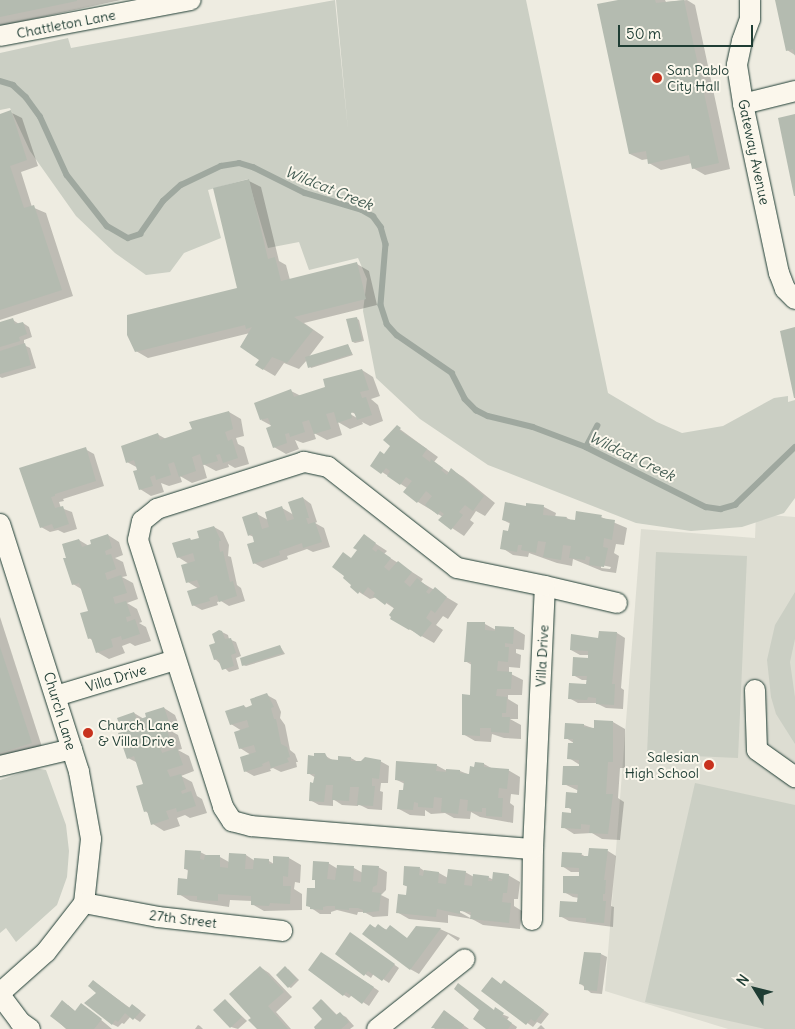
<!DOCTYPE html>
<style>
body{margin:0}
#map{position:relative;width:795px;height:1029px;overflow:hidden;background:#eeece1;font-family:Delius,sans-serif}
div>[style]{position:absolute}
.built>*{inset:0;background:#ddddd2}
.green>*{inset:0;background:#cbcfc4}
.shadow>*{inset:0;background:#0003}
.stream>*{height:5.5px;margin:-2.75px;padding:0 2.75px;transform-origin:2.75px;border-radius:2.75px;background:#9fa89f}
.building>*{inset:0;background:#b4bbb0}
.roads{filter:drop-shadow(0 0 1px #1f3d34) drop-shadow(0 0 1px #1f3d34)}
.minor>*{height:20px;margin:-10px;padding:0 10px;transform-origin:10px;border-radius:10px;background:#fbf7ec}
.dots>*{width:14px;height:14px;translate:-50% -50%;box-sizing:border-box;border:2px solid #fbf7ec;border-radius:50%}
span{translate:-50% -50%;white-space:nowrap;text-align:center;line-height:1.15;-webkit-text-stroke:4px #fbf7ec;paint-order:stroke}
.street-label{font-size:14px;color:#1f3d34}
.poi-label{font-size:14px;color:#1f3d34}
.left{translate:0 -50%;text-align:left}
.right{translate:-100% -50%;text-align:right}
.water-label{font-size:15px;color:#455d54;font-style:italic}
.north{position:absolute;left:730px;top:964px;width:50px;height:50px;-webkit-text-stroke:4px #fbf7ec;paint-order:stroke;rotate:306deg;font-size:14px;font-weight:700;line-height:20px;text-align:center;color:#1f3d34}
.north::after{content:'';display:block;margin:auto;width:18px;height:22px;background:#1f3d34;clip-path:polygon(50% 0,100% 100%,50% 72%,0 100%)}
.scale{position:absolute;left:618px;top:25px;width:135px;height:22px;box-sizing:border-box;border:2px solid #1f3d34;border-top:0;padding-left:6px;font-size:15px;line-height:18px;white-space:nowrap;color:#1f3d34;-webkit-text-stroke:4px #fbf7ec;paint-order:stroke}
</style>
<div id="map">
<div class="built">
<div style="clip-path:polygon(756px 514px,795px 517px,795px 1029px,728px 1029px,605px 991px,641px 529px,755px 538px)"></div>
</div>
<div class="green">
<div style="clip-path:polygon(335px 0,348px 130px,336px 0,526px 0,608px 393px,657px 422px,682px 433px,723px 426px,774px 398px,788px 396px,788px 402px,795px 400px,795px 498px,784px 513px,742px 527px,691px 531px,636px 523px,488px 465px,420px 419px,376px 378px,363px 311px,367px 279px,358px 258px,309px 270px,299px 242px,268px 248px,248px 179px,208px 190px,221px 238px,184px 253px,170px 272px,146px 275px,115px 253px,76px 216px,30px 151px,10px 108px,0 110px,0 53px,68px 38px,71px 48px)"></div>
<div style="clip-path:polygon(656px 552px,747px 556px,738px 758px,647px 754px)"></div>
<div style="clip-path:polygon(795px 592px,795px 639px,790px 662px,795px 697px,795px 744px,776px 714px,771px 697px,767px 660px,775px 625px)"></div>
<div style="clip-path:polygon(35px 768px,46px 770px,66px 825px,69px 851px,67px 877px,57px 905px,16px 942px,6px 928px,0 933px,0 780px)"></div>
<div style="clip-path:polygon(695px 783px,795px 805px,795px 1029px,765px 1029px,645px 1002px)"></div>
</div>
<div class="shadow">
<div style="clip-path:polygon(0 0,121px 0,0 26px)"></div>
<div style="clip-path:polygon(623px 0,665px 0,666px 2px,687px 0,695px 5px,730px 169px,705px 175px,693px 168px,692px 163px,661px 170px,649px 163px,648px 159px,642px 160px,630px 154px)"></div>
<div style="clip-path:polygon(777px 0,795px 0,795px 55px,787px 50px)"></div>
<div style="clip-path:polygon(10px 112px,22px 118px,38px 166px,21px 172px,32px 207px,46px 213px,73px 296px,0 320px,0 115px)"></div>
<div style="clip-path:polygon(249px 181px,261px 187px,279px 261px,286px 265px,290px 280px,357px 264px,369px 271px,377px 305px,304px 323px,324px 337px,308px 358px,348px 345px,353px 355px,311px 368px,307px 360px,299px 369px,284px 363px,275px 376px,263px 369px,250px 333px,148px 358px,136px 351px,238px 289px)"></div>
<div style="clip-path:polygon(356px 318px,359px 320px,364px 341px,355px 343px,353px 342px)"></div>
<div style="clip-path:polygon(13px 320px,19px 324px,23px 323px,29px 327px,32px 337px,24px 340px,24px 345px,30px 348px,36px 368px,2px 378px,0 377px,0 324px)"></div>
<div style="clip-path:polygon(evenodd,362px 370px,373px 377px,380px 396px,371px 399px,378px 405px,383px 421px,370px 426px,362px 422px,363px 424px,350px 429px,338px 422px,342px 435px,327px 440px,314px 433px,316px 439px,303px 443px,295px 440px,299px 449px,286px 454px,274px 447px,274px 427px,261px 420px,291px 391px,301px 396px,327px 387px,362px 370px,346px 409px,357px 415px,357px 418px,345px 411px,346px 409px)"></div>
<div style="clip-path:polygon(229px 412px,241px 419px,244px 436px,236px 438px,238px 444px,244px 447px,249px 464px,235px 468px,228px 464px,229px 467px,216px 471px,203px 464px,207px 478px,192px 483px,180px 476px,182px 482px,169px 486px,161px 483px,164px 492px,151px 496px,140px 489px,138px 468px,127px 462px,157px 434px,166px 439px,193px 430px)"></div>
<div style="clip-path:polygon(397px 427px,438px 457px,434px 462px,450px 473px,452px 470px,463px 477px,495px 503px,485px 516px,476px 511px,470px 520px,474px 523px,464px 536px,440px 520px,443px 517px,418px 502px,407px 488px,371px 465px,385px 455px,392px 445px)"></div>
<div style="clip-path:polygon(85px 449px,94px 454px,104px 486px,63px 499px,64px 501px,59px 502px,61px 508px,72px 512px,77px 529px,64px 533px,58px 530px,50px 532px,41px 527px,20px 469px)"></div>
<div style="clip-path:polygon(303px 498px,311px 504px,317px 522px,315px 523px,324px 528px,330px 547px,313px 552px,307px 549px,287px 556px,288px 559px,263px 568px,254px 563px,255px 542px,254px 537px,249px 535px,257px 514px,268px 520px,282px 508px,294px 515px)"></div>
<div style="clip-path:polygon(evenodd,527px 504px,544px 507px,556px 513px,555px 517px,567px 518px,572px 521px,601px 517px,627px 528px,624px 545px,616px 544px,614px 553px,619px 556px,616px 573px,602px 571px,573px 559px,572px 566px,557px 563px,529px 553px,528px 557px,513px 555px,502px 548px,511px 524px,503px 520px,527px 507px,527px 504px,601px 565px,611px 567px,610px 569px,601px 568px,601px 565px)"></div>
<div style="clip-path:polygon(214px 527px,223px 532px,229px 545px,228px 556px,231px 557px,237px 585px,241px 588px,245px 601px,229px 606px,221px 601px,217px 602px,218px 605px,202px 610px,193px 605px,199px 589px,188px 582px,189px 564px,178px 557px,192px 541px,200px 539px)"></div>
<div style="clip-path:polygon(108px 535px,119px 542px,123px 555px,115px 558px,123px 562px,127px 576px,122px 577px,133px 583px,138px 599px,127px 603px,137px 609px,142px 622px,139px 623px,146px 627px,151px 641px,135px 646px,130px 643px,122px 646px,125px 653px,109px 659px,97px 652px,94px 641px,89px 638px,90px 611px,83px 590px,73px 584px,68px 558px,79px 540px,89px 546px)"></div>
<div style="clip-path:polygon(364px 536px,387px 551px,384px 554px,423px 579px,421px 582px,458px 604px,448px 619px,443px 616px,436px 625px,443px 630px,434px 643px,409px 629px,395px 609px,377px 597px,370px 599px,359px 592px,352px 559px,359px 550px)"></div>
<div style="clip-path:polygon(0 617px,43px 750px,0 763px)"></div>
<div style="clip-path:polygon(485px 624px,496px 630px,513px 628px,525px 635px,524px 650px,516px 649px,516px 653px,521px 655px,520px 668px,509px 667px,509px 673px,523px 680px,522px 695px,508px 695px,508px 699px,518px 705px,518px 719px,510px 719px,521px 725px,521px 739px,504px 738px,492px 734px,491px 742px,475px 741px,463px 734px,471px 696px,472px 665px,465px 661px)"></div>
<div style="clip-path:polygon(222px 632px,228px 635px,229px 639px,236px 642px,241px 656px,236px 658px,239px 669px,229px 672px,215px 659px,216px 644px)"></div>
<div style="clip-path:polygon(617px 633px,625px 638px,621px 688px,624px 690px,623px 709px,606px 708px,596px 703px,578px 703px,569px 698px,588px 685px,588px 680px,582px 680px,573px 675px,589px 660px,589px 655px,580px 655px,571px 650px)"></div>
<div style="clip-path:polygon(280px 646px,285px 654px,246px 666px,243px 665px)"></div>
<div style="clip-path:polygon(267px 695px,276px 700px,281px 712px,280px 718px,285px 725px,290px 750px,295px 754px,298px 762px,296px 762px,297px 767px,281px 772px,273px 768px,270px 769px,271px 771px,254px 776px,245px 771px,251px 755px,240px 748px,242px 731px,231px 724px,244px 706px,247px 708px,253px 706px)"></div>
<div style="clip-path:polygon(164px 708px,175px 715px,180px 728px,171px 731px,178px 735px,182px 749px,178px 750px,189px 756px,194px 771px,181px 776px,192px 782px,197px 796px,202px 799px,207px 813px,190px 818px,185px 815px,177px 818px,180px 826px,164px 831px,153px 824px,148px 813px,145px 811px,144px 785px,138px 763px,128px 758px,123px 733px,134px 713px,144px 719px)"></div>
<div style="clip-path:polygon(613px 722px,625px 729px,625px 768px,620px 768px,618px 798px,624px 802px,620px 840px,602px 839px,592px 833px,574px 834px,563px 827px,572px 814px,572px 810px,567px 807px,579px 794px,579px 791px,564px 784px,580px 765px,569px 758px,577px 745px,566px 738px,584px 725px,595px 729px)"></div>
<div style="clip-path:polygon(324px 755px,334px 761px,351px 758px,358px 762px,380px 761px,389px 766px,388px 783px,381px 783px,380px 791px,383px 792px,382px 810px,368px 809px,358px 804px,358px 806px,342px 805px,333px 799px,333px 806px,319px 805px,310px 800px,316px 778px,308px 773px)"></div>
<div style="clip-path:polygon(484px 764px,493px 769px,508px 770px,520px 777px,519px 795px,511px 794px,510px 803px,514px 806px,513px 823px,480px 817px,471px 812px,470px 819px,454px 818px,445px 813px,431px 814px,425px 810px,425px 816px,410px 815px,399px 809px,405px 784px,397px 780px,436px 765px,447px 771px,460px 771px,470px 775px,475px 768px)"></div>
<div style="clip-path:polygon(608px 851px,616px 856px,611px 906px,614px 907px,613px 927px,569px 921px,560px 916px,579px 903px,579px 898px,573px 897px,564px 892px,580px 878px,580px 872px,571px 872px,562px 866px,581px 854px,586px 857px)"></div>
<div style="clip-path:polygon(200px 852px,208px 856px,220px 857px,229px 862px,246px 855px,255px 861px,269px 861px,274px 864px,274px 857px,289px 858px,301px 865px,300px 883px,295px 882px,294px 889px,302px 894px,302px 910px,264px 911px,252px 904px,252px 901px,230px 900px,229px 907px,190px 901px,179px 894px,188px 880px,189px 871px,185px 869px)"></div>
<div style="clip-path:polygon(328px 863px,338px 869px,338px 866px,354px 868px,363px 873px,378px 867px,387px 872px,386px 890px,381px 895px,389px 899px,388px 916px,373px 917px,364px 912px,358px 912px,357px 915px,337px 910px,331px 912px,331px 914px,320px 914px,307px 905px,316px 890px,317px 881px,313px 879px)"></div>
<div style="clip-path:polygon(evenodd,420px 868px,426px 872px,439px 873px,448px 878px,465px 872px,474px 877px,488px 877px,494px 880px,508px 875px,520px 882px,518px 899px,514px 899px,514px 906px,522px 911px,520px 929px,483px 925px,472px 919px,448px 915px,448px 923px,409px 919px,397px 912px,407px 896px,408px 887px,404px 885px,420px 868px,455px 907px,472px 916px,472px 919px,454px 909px,455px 907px)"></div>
<div style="clip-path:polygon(370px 925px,376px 928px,378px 926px,408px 939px,417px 927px,440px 929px,460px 938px,458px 941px,448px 934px,419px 974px,410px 969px)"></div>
<div style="clip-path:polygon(356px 937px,399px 968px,389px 983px,374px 973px,371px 978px,365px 974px)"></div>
<div style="clip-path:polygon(585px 953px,601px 954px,607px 957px,602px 994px,591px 993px,581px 984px)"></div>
<div style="clip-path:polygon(260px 967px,269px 973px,292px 997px,276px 1012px,291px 1029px,260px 1029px,231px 994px)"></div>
<div style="clip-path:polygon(288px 969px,299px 980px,291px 988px,289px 987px)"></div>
<div style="clip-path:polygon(309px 970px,357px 976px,379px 991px,369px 1006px,352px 995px,349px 998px,344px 995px)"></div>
<div style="clip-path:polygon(93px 981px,130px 1008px,132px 1005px,146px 1015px,140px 1022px,131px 1016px,124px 1024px,122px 1023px,118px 1027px,112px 1024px)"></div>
<div style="clip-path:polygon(502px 985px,510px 985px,549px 1014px,541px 1024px,537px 1022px,533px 1027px,483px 991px)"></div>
<div style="clip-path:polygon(225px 1000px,247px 1021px,238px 1029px,231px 1027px,215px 1010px)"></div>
<div style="clip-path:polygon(322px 1000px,338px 1016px,340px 1014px,346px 1017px,354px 1026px,350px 1029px,317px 1029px,324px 1020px)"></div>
<div style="clip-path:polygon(68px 1005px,76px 1012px,87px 1008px,112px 1029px,66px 1029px,52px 1016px)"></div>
<div style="clip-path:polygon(445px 1011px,450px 1015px,469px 1029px,435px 1029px,433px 1027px)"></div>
<div style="clip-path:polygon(494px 1011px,509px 1017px,507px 1020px,517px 1027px,516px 1029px,488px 1029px)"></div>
<div style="clip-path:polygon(198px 1025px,200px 1026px,203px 1029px,195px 1029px)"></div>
<div style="clip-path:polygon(541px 1025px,545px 1029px,537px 1029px)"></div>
</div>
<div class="stream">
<div style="left:0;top:81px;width:14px;rotate:17deg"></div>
<div style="left:13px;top:85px;width:18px;rotate:43deg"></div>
<div style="left:26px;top:97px;width:24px;rotate:54deg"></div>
<div style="left:40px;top:116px;width:65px;rotate:65.4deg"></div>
<div style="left:67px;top:175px;width:65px;rotate:51.9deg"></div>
<div style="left:107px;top:226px;width:24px;rotate:30deg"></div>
<div style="left:128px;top:238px;width:13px;rotate:-18deg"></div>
<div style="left:140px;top:234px;width:40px;rotate:-55.1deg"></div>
<div style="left:163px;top:201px;width:24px;rotate:-42deg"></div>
<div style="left:181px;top:185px;width:44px;rotate:-25.4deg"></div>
<div style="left:221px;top:166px;width:18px;rotate:-9deg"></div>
<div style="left:239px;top:163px;width:15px;rotate:16deg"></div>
<div style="left:253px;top:167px;width:58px;rotate:26.6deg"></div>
<div style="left:305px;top:193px;width:59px;rotate:16.6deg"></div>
<div style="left:362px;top:210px;width:13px;rotate:29deg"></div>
<div style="left:373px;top:216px;width:14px;rotate:54deg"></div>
<div style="left:381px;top:227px;width:18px;rotate:74deg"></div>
<div style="left:386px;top:244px;width:61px;rotate:94.7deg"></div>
<div style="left:381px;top:305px;width:20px;rotate:72deg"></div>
<div style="left:387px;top:324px;width:15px;rotate:48deg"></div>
<div style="left:397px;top:335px;width:67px;rotate:34.6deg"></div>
<div style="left:452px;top:373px;width:29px;rotate:63deg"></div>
<div style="left:465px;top:399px;width:16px;rotate:45deg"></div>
<div style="left:476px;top:410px;width:13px;rotate:27deg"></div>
<div style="left:488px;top:416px;width:46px;rotate:13.7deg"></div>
<div style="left:533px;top:427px;width:57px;rotate:20.7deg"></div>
<div style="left:586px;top:447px;width:134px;rotate:26.6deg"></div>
<div style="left:706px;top:507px;width:15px;rotate:8deg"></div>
<div style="left:721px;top:509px;width:15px;rotate:-16deg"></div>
<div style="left:735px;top:505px;width:83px;rotate:-44deg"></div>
<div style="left:586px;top:447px;width:24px;rotate:-62deg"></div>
</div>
<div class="building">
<div style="clip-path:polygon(0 0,77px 0,77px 1px,0 17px)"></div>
<div style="clip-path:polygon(618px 0,655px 0,656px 3px,684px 0,719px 163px,692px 169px,689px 155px,648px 164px,646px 151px,629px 154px,597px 4px)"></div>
<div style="clip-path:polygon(775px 0,795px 0,795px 56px,793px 49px,786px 51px)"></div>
<div style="clip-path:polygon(11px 110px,27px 160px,10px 166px,24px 208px,34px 205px,62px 290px,0 310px,0 114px)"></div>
<div style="clip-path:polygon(795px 114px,795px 196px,794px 196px,778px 118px)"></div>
<div style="clip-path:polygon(249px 179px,268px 259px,275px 257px,281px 281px,357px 262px,366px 299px,294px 317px,313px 330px,287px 363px,272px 357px,263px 370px,255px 365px,259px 360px,240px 347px,252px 327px,246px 329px,245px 325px,135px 352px,127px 335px,127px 315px,237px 288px,213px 188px)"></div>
<div style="clip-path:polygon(357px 317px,362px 340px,352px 342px,346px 319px)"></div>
<div style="clip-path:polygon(13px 318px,15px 324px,23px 322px,27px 334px,19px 337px,20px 341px,0 347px,0 322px)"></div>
<div style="clip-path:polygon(795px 327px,795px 398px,794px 398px,780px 331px)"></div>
<div style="clip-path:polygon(25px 343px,31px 365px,0 374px,0 351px)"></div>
<div style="clip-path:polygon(348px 344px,352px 354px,308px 368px,305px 357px)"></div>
<div style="clip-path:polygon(362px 369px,369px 390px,360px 392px,362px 398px,366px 397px,372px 415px,357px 420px,354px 412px,351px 413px,352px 418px,337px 423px,334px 412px,326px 414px,331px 429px,314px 434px,309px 420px,302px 422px,305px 432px,290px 437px,289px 433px,285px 434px,287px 443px,273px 448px,266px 428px,271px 426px,268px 418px,260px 420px,254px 403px,291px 389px,294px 397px,325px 387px,323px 379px)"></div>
<div style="clip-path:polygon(229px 411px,233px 429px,225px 432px,228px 441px,232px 439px,238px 458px,223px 463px,220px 454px,216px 455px,218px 461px,203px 465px,200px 454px,192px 457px,196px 471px,179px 477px,174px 462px,168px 464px,171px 475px,156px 480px,155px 475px,150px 477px,153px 486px,139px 490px,133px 471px,137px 470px,134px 460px,126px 463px,121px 446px,158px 433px,160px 440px,192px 429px,189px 422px)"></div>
<div style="clip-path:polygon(397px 425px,401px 428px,399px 430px,427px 449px,422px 456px,430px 462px,431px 459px,443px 468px,441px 470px,447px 475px,451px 468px,484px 496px,473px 511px,465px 505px,459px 512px,463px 515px,451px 530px,438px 520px,444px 514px,440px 511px,438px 515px,425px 505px,432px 496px,426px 491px,417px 503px,403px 492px,412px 481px,406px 477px,400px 485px,387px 476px,390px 471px,386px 468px,381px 474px,370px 466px,380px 451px,384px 454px,390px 446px,383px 440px)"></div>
<div style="clip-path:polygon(86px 447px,96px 481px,55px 494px,55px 496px,51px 497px,55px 508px,63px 506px,69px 524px,54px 529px,52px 524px,40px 528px,19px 468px)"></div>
<div style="clip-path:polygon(303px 497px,309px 518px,306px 518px,308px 524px,315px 522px,322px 542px,303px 548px,302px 543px,279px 551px,280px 555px,253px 564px,247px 544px,254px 542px,252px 534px,248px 536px,242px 517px,257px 512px,262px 529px,269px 527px,265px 512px,282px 506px,287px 521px,294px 519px,288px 502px)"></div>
<div style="clip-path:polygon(505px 502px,526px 506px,526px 503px,544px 505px,543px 515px,567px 517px,566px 519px,575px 520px,576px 511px,602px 515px,601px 518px,615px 520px,612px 540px,604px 538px,603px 547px,608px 548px,604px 567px,589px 565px,590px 557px,586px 556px,585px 560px,569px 558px,571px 546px,563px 545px,561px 560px,543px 557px,546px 542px,538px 541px,536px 553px,521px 550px,522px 545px,518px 545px,517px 552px,500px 549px,503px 530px,508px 531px,510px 522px,502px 520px)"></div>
<div style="clip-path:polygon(214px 526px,221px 541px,219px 541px,219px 546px,220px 552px,223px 551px,230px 582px,233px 581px,237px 596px,219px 602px,217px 595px,209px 598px,210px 601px,192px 606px,187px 591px,200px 587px,197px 580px,186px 583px,181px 565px,195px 561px,193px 553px,177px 558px,172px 543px,190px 538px,191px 540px,199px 538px,197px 531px)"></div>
<div style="clip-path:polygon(108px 534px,112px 548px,105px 551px,106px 555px,111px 554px,116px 569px,105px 573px,107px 580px,121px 575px,127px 593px,113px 597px,115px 604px,126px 601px,131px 616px,126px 617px,127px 622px,135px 619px,140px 634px,122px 640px,121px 636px,111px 639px,113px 647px,96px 653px,91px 638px,88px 639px,80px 613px,88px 611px,79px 583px,72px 585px,63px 558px,66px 558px,62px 544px,79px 539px,82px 547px,91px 544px,90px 540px)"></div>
<div style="clip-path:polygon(364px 534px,376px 543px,372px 549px,376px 552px,378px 549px,391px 558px,384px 567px,389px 571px,398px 561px,412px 572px,404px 582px,410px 587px,417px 578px,429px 588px,426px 592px,429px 594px,435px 587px,447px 597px,435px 613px,431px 610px,426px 618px,432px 623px,421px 637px,410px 629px,409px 630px,390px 619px,391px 617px,389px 615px,394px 608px,387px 602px,385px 605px,373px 596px,375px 593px,368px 587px,363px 594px,360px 591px,358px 594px,350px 587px,351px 585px,343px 578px,344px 576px,332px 567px,343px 552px,351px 558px,357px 550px,353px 548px)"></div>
<div style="clip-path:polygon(467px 622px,485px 622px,485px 630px,495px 631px,495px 626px,514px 627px,513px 644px,505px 643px,505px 647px,509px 647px,508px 662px,498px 661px,497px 671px,512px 672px,511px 689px,497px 689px,496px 696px,507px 697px,506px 713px,502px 713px,502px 717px,510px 717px,509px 733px,491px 732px,491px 728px,480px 728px,480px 736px,462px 735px,462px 694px,470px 695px,471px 662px,464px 662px)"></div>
<div style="clip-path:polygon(219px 630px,222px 631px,225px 639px,231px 638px,236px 653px,231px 655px,234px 666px,222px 670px,218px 659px,214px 660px,209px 645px,215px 643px,212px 634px)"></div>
<div style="clip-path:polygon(599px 631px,617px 632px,612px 684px,615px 684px,614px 705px,596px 704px,596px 698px,588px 697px,587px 700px,568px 699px,569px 683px,586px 684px,587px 676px,572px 676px,573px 657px,588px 658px,588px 651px,570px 650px,571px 634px,598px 638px)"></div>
<div style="clip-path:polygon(280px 645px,283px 653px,242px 666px,240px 658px)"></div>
<div style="clip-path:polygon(0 647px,32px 743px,0 753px)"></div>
<div style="clip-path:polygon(267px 693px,274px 707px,271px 708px,272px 712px,274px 719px,276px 719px,281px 744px,287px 747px,290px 757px,287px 758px,289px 762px,271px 768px,269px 761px,262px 764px,263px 766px,244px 772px,240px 757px,256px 752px,254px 745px,239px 749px,234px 732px,249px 727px,247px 720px,230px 725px,225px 711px,244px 705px,245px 708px,252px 705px,250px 699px)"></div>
<div style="clip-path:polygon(164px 707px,169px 722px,161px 724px,162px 728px,166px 727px,171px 742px,160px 746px,162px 753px,177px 748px,183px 765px,167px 770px,170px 777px,181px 774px,186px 789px,181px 791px,182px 794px,191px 791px,196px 806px,177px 812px,176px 808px,166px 811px,169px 819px,151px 825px,147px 811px,144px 812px,136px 786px,143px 784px,134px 756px,127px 759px,118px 733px,122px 732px,117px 718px,134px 712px,137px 720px,146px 717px,145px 713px)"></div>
<div style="clip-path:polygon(594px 720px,613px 721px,613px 762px,608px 762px,606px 794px,613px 794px,608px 834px,589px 833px,590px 825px,581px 824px,581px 829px,561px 828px,562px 812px,571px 813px,571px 808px,565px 808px,566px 792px,577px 793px,578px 785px,562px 785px,563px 766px,579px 766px,579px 760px,567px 759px,568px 743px,573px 743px,573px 739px,564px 739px,565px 723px,584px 724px,584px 727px,594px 728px)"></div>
<div style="clip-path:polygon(314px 753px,325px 753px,328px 759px,338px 760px,338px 756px,351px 757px,351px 761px,361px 761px,365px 757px,381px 760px,379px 779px,372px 778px,372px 786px,375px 786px,373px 806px,357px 805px,359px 787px,350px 787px,349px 801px,332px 800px,333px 785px,326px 785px,324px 802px,309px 801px,310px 782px,313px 783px,315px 774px,307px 774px,308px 755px,314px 756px)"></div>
<div style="clip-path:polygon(396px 761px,437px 764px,436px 771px,446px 772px,446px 769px,460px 770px,460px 773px,469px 774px,470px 766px,474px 767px,475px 762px,484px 763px,484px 767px,509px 769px,507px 789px,499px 788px,498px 798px,503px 798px,502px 817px,486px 816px,486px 808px,482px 808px,482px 812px,467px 811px,468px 800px,460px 799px,458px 814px,441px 812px,442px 798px,434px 797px,433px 808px,418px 807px,418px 803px,414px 802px,413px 810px,397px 809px,399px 790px,403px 790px,404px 781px,395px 780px)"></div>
<div style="clip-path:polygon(589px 848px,608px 849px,604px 880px,606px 880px,605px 894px,603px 894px,603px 901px,606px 901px,604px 923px,586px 922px,586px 918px,559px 917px,560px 901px,577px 902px,578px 894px,563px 893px,563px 876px,579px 876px,579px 868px,561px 867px,562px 852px,582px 853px,581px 856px,588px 856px)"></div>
<div style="clip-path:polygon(185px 850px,201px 851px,200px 859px,204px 860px,205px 855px,220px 855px,220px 867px,228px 868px,229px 853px,246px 854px,245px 869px,253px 869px,254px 858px,269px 859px,269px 864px,273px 864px,273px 856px,289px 857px,288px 877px,283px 876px,283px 886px,291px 886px,290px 904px,270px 903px,269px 906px,251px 905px,251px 896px,218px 894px,218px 901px,197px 900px,197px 896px,177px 895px,178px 878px,187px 879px,188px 869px,184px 869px)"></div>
<div style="clip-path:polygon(313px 861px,329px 862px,327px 879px,335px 880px,337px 865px,354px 866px,353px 881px,361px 882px,362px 865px,379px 866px,377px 885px,373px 887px,372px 892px,381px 893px,379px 911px,363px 913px,363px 910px,358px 908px,349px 908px,349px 910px,335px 909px,335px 906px,327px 906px,323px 907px,323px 910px,310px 909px,310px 907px,306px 906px,307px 888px,315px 888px,315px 880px,312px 880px)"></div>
<div style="clip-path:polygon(404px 866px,420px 867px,419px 875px,423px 876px,424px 870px,439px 872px,438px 883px,446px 884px,448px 869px,466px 871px,464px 885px,472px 886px,473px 874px,489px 876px,488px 881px,492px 881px,493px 872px,509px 874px,507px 893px,503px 893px,502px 902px,511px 903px,509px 923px,470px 919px,471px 912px,460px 911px,460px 914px,437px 909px,436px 917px,396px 913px,398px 894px,406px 895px,407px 886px,403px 885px)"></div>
<div style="clip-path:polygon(370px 924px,375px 928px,378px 924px,386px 930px,390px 925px,407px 938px,416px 926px,441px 928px,410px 970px,362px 934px)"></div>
<div style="clip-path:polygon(350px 932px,395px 964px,382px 981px,368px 971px,364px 976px,335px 954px)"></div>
<div style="clip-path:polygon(321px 952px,374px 987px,362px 1004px,346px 992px,343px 996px,308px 970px)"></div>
<div style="clip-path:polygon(584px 952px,601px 953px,597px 991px,584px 990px,584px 985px,579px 984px)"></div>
<div style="clip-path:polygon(260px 966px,284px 992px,268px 1006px,288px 1029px,257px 1029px,248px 1020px,251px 1018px,229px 994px)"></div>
<div style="clip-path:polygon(285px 966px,297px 979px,288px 988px,276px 975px)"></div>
<div style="clip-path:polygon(492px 977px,501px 984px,504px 980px,544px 1010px,535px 1022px,531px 1019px,526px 1025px,481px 991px)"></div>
<div style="clip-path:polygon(93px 980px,129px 1008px,132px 1004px,141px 1011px,133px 1020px,125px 1013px,118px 1022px,115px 1020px,112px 1025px,84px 1003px,96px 993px,88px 986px)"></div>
<div style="clip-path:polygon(458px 983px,494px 1010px,495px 1007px,504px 1013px,502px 1016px,512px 1023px,508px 1029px,486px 1029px,473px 1019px,479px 1010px,454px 989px)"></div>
<div style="clip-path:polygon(225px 999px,242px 1017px,230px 1028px,213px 1010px)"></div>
<div style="clip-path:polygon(321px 999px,336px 1015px,340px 1012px,349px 1022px,341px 1029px,315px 1029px,314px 1027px,322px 1019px,312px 1008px)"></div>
<div style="clip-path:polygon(62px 1000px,75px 1011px,81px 1003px,102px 1019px,94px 1029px,67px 1029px,50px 1016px)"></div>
<div style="clip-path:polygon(444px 1010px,464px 1025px,461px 1029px,431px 1028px)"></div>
</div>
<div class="roads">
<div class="minor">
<div style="left:750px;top:0;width:19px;rotate:90deg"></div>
<div style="left:750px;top:19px;width:23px;rotate:110deg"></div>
<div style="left:742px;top:41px;width:25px;rotate:102deg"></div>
<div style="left:737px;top:65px;width:39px;rotate:81deg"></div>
<div style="left:743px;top:104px;width:173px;rotate:78deg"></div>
<div style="left:779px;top:273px;width:17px;rotate:69deg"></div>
<div style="left:785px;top:289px;width:14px;rotate:45deg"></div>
<div style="left:0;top:36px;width:194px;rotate:-10.7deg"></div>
<div style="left:743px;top:104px;width:54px;rotate:-14deg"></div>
<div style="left:0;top:524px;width:260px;rotate:72.3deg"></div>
<div style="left:79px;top:772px;width:68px;rotate:79.8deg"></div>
<div style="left:91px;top:839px;width:64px;rotate:96.2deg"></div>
<div style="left:545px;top:586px;width:74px;rotate:13.3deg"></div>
<div style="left:755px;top:690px;width:60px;rotate:88.1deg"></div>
<div style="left:757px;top:750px;width:47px;rotate:35.4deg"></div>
<div style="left:56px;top:696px;width:124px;rotate:-16.8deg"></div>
<div style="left:0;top:766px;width:74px;rotate:-13.3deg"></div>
<div style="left:84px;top:903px;width:75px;rotate:10.7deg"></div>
<div style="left:158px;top:917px;width:125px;rotate:6.4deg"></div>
<div style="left:532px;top:920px;width:71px;rotate:-89.2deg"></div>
<div style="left:533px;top:849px;width:263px;rotate:-87.4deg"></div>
<div style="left:545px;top:586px;width:90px;rotate:-168.4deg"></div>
<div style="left:457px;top:568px;width:164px;rotate:-141.9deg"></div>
<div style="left:328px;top:467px;width:25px;rotate:-168deg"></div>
<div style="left:304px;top:462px;width:154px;rotate:162.3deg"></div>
<div style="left:157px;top:509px;width:19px;rotate:141deg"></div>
<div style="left:142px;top:521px;width:19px;rotate:102deg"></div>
<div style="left:138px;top:540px;width:280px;rotate:72.3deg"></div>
<div style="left:223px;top:807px;width:17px;rotate:57deg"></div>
<div style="left:232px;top:821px;width:20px;rotate:15deg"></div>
<div style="left:251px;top:826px;width:283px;rotate:4.7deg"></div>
<div style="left:0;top:993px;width:62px;rotate:-41.7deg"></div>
<div style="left:46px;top:952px;width:62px;rotate:-52.2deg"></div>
<div style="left:0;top:995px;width:34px;rotate:53deg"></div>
<div style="left:20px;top:1022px;width:12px;rotate:35deg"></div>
<div style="left:377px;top:1029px;width:112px;rotate:-38.5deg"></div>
</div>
</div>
<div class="dots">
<div style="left:657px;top:78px;background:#c8321e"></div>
<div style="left:88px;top:733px;background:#c8321e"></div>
<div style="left:709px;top:765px;background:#c8321e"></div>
</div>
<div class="street-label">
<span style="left:66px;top:24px;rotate:-11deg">Chattleton Lane</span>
<span style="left:754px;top:152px;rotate:78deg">Gateway Avenue</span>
<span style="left:542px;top:656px;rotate:-87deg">Villa Drive</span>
<span style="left:116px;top:678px;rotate:-17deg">Villa Drive</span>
<span style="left:60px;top:711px;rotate:73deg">Church Lane</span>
<span style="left:183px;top:919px;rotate:7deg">27th Street</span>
</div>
<div class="poi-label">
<span class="left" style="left:667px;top:78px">San Pablo<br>City Hall</span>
<span class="left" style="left:98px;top:733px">Church Lane<br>&amp; Villa Drive</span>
<span class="right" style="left:699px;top:765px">Salesian<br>High School</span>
</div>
<div class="water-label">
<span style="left:329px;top:188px;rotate:22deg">Wildcat Creek</span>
<span style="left:632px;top:456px;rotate:26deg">Wildcat Creek</span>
</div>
<div class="north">N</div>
<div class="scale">50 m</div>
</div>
